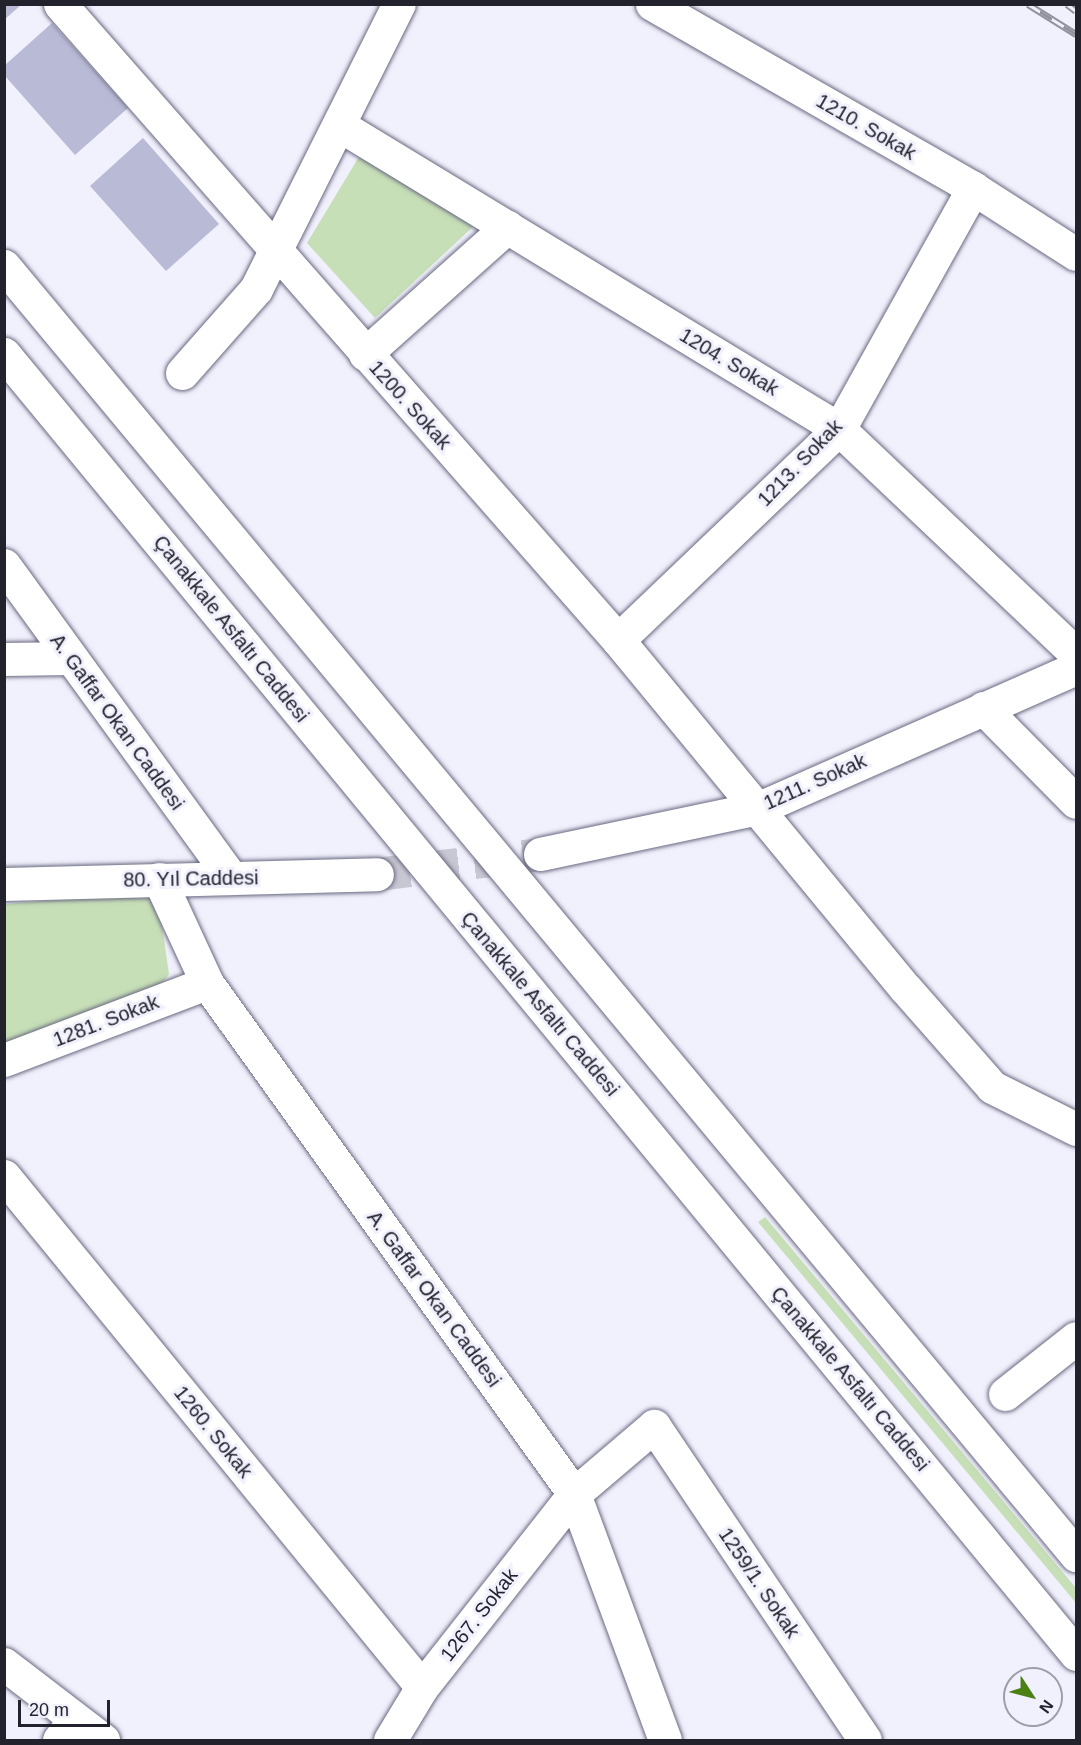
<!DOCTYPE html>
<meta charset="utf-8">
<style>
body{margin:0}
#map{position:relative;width:1081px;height:1745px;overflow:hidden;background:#f1f1fd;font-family:Arial,sans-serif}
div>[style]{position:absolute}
.green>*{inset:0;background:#c7dfb7}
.building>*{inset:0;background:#b9bad5}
.secondary-tunnel>*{height:33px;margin-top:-16.5px;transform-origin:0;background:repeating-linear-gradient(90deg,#c8c8d3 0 33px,transparent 0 49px)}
.roads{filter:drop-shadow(0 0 2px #696982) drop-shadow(0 0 2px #696982)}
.street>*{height:33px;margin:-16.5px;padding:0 16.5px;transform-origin:16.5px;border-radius:16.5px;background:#fff}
.secondary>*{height:33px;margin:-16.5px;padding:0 16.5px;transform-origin:16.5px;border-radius:16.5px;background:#fff}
.highway>*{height:33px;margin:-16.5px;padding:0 16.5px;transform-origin:16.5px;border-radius:16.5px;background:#fff}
.rail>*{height:7px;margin-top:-3.5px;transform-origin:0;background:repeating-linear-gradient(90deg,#f1f1fd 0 14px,#92929e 0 28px);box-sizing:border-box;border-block:2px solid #92929e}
span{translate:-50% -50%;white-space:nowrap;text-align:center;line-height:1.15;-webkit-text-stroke:6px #f1f1fd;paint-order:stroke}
.street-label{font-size:20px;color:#22222d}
.frame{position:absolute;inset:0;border:6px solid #22222d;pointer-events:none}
.north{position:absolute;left:1003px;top:1667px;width:60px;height:60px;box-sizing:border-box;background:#f1f1fd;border:2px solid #9e9eaa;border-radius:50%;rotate:126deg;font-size:16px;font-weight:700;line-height:24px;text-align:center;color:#22222d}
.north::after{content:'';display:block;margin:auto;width:21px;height:27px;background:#4b8015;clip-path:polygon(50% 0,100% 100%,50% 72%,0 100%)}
.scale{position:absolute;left:18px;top:1700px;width:92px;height:27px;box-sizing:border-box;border:3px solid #22222d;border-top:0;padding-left:8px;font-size:18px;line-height:21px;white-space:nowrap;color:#22222d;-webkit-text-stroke:4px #f1f1fd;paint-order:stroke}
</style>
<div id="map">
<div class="green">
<div style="clip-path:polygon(360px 155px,476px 224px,375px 318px,307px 243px)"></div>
<div style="clip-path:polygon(157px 892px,169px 974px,156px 993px,5px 1060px,5px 904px)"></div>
<div style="clip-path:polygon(765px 1217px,1076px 1588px,1076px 1603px,758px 1222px)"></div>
</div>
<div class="building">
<div style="clip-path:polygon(4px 4px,22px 4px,4px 20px)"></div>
<div style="clip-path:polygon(52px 23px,128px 108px,75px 155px,5px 76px,5px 65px)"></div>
<div style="clip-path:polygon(143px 138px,219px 224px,166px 271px,90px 186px)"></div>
</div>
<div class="secondary-tunnel">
<div style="left:377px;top:874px;width:164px;rotate:-7deg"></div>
</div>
<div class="roads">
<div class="street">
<div style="left:60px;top:4px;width:846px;rotate:48.74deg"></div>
<div style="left:618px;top:640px;width:452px;rotate:50.5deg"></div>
<div style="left:906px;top:989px;width:130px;rotate:48.7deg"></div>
<div style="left:992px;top:1087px;width:94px;rotate:26.6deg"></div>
<div style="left:652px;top:4px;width:370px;rotate:29.8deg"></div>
<div style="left:973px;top:188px;width:122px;rotate:32.7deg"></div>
<div style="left:339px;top:125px;width:585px;rotate:31.3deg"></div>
<div style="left:839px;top:429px;width:327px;rotate:43.5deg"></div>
<div style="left:365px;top:354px;width:191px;rotate:-41.8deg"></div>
<div style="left:182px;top:373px;width:112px;rotate:-48.6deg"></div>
<div style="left:256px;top:289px;width:319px;rotate:-63.4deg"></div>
<div style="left:618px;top:640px;width:306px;rotate:-43.7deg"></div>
<div style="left:839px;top:429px;width:276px;rotate:-60.9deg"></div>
<div style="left:4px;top:659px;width:67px;rotate:-0.9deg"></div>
<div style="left:983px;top:708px;width:132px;rotate:45.3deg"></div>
<div style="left:4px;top:1060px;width:217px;rotate:-20.8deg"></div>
<div style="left:4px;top:1176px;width:660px;rotate:50.72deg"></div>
<div style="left:1005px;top:1394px;width:90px;rotate:-38.3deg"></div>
<div style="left:4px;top:1664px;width:125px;rotate:37.5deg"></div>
<div style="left:59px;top:1740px;width:26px;rotate:-53deg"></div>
<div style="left:390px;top:1740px;width:62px;rotate:-58.9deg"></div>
<div style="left:422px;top:1687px;width:246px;rotate:-51.8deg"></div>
<div style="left:574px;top:1494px;width:105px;rotate:-40.4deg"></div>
<div style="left:654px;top:1426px;width:378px;rotate:56.1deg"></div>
</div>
<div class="secondary">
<div style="left:4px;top:565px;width:387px;rotate:54deg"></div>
<div style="left:540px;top:854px;width:224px;rotate:-11.9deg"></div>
<div style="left:759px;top:808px;width:347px;rotate:-23.8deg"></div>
<div style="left:159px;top:879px;width:115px;rotate:65.2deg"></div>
<div style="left:207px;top:983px;width:629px;rotate:54.31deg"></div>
<div style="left:574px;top:1494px;width:262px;rotate:69.7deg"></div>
<div style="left:4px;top:884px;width:373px;rotate:-1.5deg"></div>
</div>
<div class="highway">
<div style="left:4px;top:266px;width:1677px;rotate:50.25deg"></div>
<div style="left:4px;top:354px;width:1685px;rotate:50.49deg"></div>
</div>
</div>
<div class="rail">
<div style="left:1028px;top:4px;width:57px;rotate:32deg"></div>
<div style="left:1067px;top:4px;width:11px;rotate:38deg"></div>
</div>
<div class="street-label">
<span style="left:866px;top:127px;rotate:30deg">1210. Sokak</span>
<span style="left:729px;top:362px;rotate:31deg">1204. Sokak</span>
<span style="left:410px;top:405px;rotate:48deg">1200. Sokak</span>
<span style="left:800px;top:463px;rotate:-46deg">1213. Sokak</span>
<span style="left:231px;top:629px;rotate:51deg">Çanakkale Asfaltı Caddesi</span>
<span style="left:117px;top:722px;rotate:54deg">A. Gaffar Okan Caddesi</span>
<span style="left:815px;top:782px;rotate:-24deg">1211. Sokak</span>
<span style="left:191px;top:879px;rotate:-1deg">80. Yıl Caddesi</span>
<span style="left:540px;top:1004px;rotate:50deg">Çanakkale Asfaltı Caddesi</span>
<span style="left:106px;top:1021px;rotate:-21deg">1281. Sokak</span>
<span style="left:434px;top:1299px;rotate:54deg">A. Gaffar Okan Caddesi</span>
<span style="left:850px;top:1379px;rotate:50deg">Çanakkale Asfaltı Caddesi</span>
<span style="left:213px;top:1432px;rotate:51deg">1260. Sokak</span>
<span style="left:759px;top:1583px;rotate:56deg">1259/1. Sokak</span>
<span style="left:479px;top:1615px;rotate:-52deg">1267. Sokak</span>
</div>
<div class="frame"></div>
<div class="north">N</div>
<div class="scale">20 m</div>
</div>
